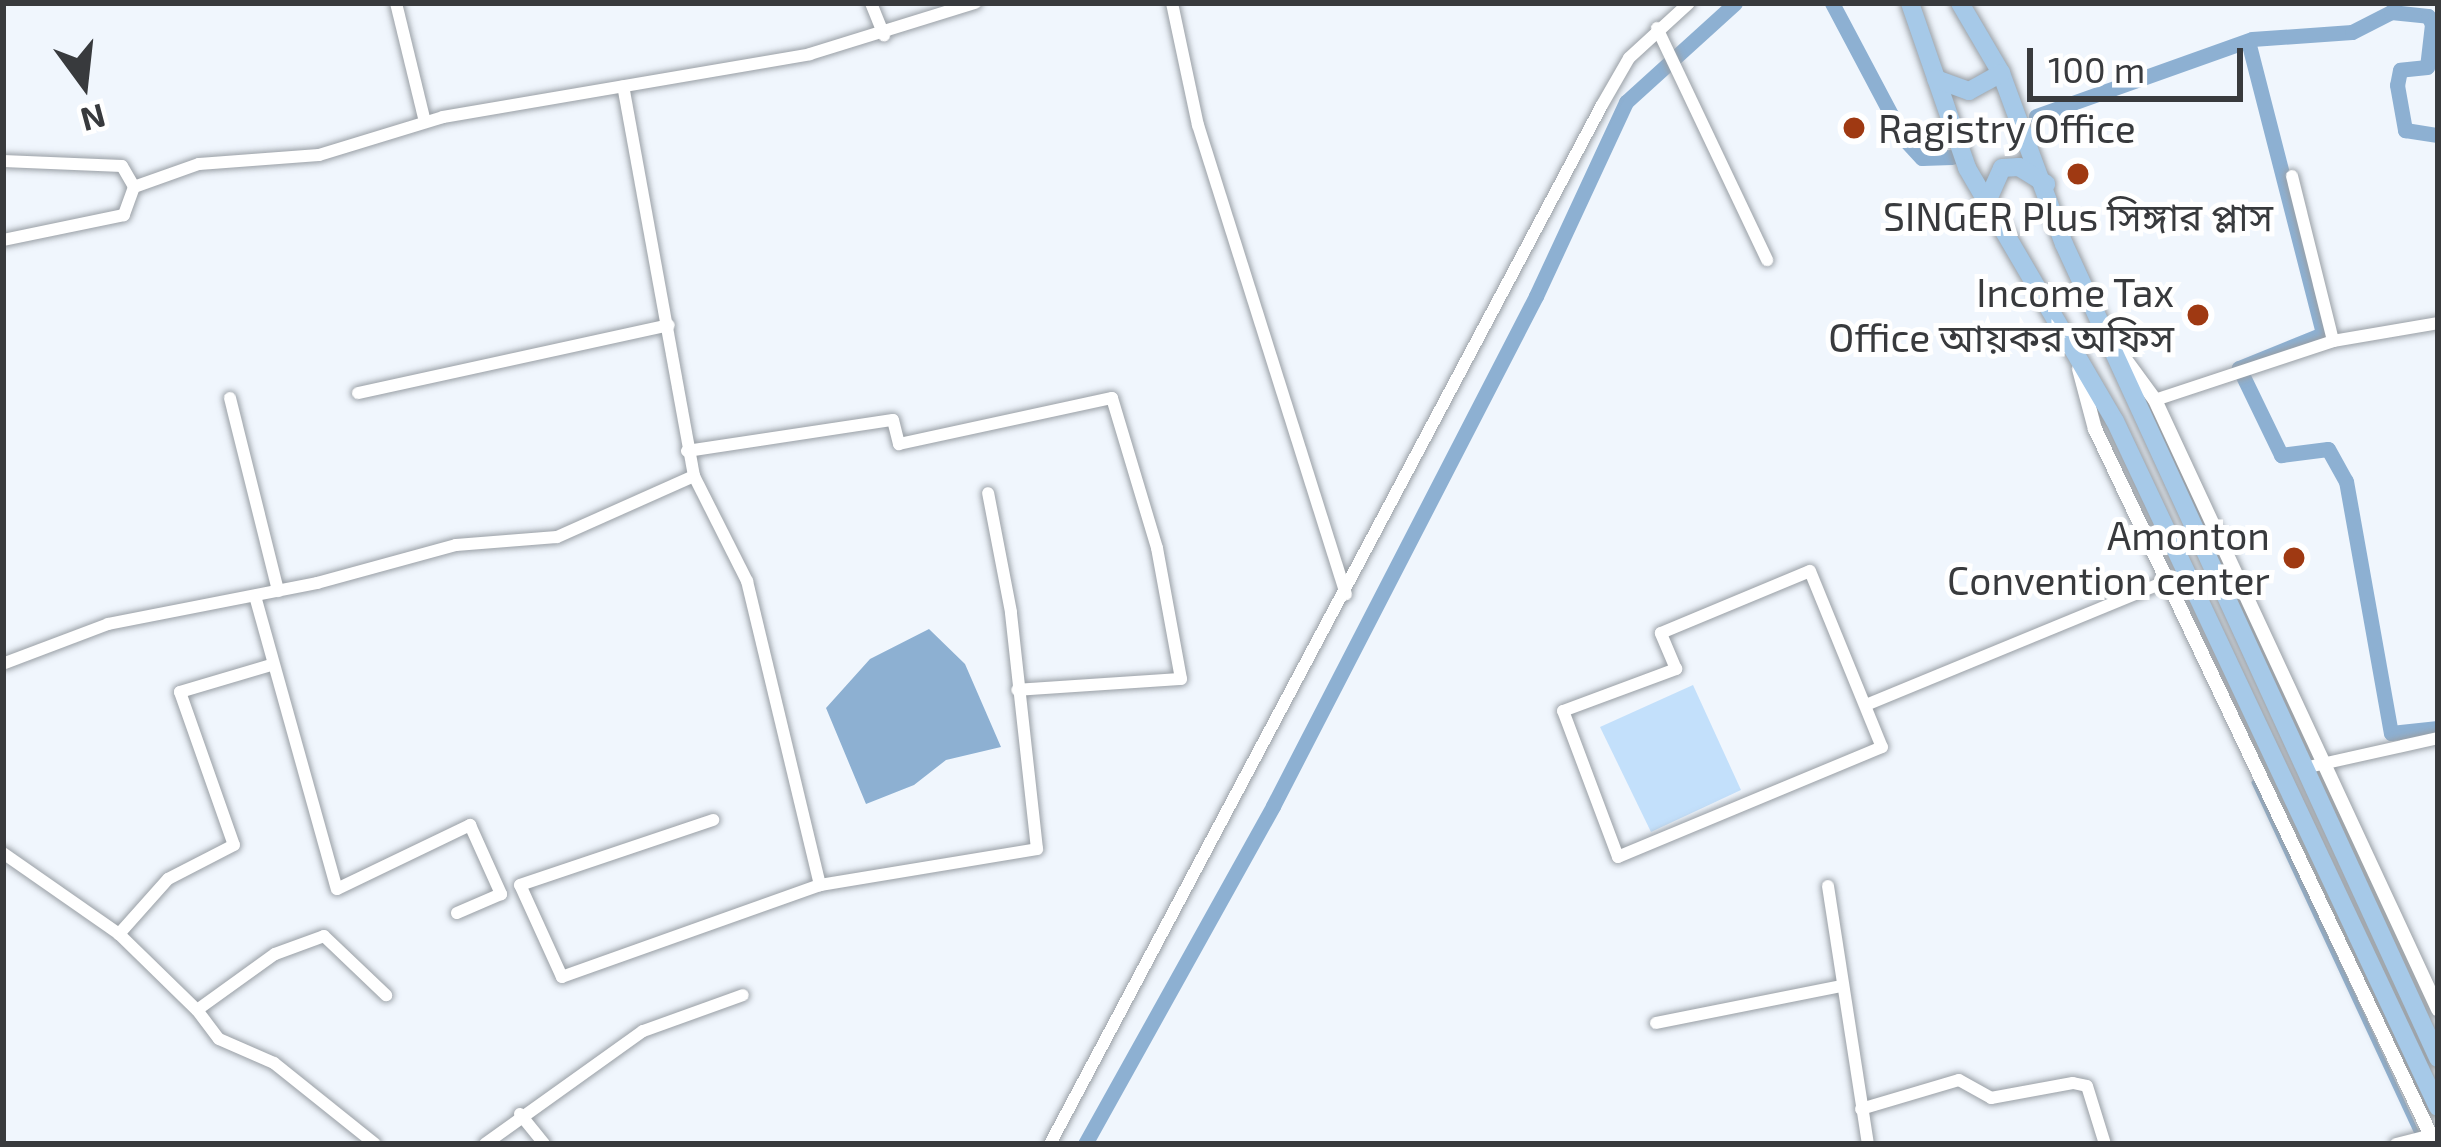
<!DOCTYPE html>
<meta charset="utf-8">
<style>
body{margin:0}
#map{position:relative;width:2441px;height:1147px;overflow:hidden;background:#f0f6fd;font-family:"Exo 2","Noto Sans Bengali",sans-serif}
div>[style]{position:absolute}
.green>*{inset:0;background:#c3e0fb}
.water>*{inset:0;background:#8db0d2}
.stream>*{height:4.5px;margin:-2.25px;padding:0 2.25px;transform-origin:2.25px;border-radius:2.25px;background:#8db0d2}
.canal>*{height:15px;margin:-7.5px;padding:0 7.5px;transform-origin:7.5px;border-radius:7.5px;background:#8db0d2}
.roads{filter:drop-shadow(0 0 3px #999fa5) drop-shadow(0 0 3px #999fa5)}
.minor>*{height:12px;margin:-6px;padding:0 6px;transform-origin:6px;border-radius:6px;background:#fff}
.tertiary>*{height:14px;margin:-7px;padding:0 7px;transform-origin:7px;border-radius:7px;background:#fff}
.primary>*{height:18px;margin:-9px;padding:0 9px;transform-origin:9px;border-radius:9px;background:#a6c9e8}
.dots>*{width:33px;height:33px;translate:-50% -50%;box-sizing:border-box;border:6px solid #fff;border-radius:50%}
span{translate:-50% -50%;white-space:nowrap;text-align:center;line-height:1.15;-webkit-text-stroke:10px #fff;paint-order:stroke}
.poi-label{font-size:39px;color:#383a3d}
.left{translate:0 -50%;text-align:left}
.right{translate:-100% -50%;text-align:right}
.frame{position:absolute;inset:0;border:6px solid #383a3d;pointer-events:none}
.north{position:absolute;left:24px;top:24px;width:120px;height:120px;-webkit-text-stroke:9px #fff;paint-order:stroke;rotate:165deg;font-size:33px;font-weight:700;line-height:48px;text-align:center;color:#383a3d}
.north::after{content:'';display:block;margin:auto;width:42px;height:54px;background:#383a3d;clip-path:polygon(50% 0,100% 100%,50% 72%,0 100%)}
.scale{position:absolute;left:2027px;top:48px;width:216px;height:54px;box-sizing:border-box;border:6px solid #383a3d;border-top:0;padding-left:15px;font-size:36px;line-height:42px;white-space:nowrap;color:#383a3d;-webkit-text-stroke:9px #fff;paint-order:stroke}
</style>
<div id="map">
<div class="green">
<div style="clip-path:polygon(1693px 685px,1741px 790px,1651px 832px,1600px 727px)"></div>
</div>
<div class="water">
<div style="clip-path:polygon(929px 629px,965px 664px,1001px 747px,946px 760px,914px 785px,866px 804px,826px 708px,870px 659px)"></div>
</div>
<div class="stream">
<div style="left:2254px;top:782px;width:399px;rotate:65.1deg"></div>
</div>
<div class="canal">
<div style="left:1832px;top:3px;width:154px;rotate:62.1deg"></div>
<div style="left:1904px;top:139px;width:26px;rotate:47deg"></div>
<div style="left:1922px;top:158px;width:30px;rotate:-2deg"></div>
<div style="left:2248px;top:41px;width:302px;rotate:75.6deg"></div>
<div style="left:2323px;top:334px;width:91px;rotate:158deg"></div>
<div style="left:2239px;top:368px;width:97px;rotate:64.2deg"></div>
<div style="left:2281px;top:455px;width:47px;rotate:-7.3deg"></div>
<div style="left:2328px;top:449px;width:37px;rotate:61deg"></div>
<div style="left:2346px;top:481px;width:256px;rotate:79.9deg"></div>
<div style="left:2391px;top:733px;width:47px;rotate:-6.1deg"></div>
<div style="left:2036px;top:116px;width:229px;rotate:-19.6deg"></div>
<div style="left:2252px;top:39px;width:100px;rotate:-4deg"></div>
<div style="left:2352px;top:32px;width:44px;rotate:-27.1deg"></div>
<div style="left:2391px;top:12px;width:37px;rotate:6deg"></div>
<div style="left:2428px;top:16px;width:9px;rotate:63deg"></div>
<div style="left:2432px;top:24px;width:43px;rotate:96.6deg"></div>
<div style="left:2427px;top:67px;width:27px;rotate:174deg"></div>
<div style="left:2400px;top:70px;width:15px;rotate:101deg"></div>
<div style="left:2397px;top:85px;width:46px;rotate:79.9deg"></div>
<div style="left:2405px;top:130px;width:33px;rotate:9deg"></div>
<div style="left:1085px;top:1144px;width:387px;rotate:-60.9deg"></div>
<div style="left:1273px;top:806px;width:574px;rotate:-62.72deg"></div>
<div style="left:1536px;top:296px;width:214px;rotate:-65.1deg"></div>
<div style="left:1626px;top:102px;width:147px;rotate:-42.2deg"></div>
</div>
<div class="roads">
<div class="minor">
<div style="left:396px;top:3px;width:122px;rotate:76.3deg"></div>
<div style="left:871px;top:3px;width:35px;rotate:68deg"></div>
<div style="left:1172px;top:3px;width:125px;rotate:78deg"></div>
<div style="left:1198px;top:125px;width:492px;rotate:72.5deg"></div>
<div style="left:1657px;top:28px;width:257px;rotate:64.6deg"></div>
<div style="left:3px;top:161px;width:119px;rotate:2.4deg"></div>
<div style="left:122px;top:166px;width:24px;rotate:60deg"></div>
<div style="left:134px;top:187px;width:30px;rotate:110deg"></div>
<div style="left:124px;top:215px;width:124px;rotate:168.3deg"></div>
<div style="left:2292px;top:176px;width:170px;rotate:76deg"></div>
<div style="left:134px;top:187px;width:69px;rotate:-19.5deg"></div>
<div style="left:199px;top:164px;width:120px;rotate:-4.3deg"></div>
<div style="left:319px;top:155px;width:130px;rotate:-17deg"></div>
<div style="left:443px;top:117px;width:372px;rotate:-9.7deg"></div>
<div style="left:810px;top:54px;width:173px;rotate:-17.2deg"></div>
<div style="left:358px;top:393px;width:318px;rotate:-12.3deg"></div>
<div style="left:230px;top:398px;width:199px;rotate:76deg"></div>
<div style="left:2155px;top:400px;width:188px;rotate:-18.3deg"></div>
<div style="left:2333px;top:341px;width:107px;rotate:-9.7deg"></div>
<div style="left:687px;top:451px;width:208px;rotate:-8.6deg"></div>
<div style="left:893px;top:420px;width:25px;rotate:76deg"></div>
<div style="left:899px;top:444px;width:218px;rotate:-12.2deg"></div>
<div style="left:1112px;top:398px;width:157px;rotate:73.3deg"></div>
<div style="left:1157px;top:548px;width:133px;rotate:79.6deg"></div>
<div style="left:1181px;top:679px;width:164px;rotate:176.2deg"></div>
<div style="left:694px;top:476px;width:118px;rotate:63.2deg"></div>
<div style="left:747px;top:581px;width:313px;rotate:76.5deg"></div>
<div style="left:820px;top:885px;width:274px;rotate:160.4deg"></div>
<div style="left:562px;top:977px;width:101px;rotate:-114.5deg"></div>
<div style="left:520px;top:885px;width:204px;rotate:-18.6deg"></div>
<div style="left:1810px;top:571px;width:190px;rotate:67.8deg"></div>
<div style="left:1882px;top:747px;width:286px;rotate:157.4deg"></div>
<div style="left:1618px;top:857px;width:156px;rotate:-110.6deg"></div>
<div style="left:1563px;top:711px;width:121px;rotate:-20.4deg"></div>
<div style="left:1676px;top:669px;width:39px;rotate:-113deg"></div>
<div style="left:1661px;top:633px;width:161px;rotate:-22.6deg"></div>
<div style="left:255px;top:596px;width:304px;rotate:74.4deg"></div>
<div style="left:337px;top:889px;width:148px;rotate:-25.7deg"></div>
<div style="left:470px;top:825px;width:76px;rotate:65.8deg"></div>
<div style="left:501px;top:894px;width:48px;rotate:156.6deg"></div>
<div style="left:5px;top:663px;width:110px;rotate:-20.7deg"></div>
<div style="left:108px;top:624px;width:213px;rotate:-11.1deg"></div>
<div style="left:317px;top:583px;width:144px;rotate:-15.3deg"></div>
<div style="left:456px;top:545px;width:101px;rotate:-4.5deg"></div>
<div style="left:557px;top:537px;width:150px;rotate:-24deg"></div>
<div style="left:694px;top:476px;width:396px;rotate:-100.3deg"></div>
<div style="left:271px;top:665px;width:95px;rotate:163.5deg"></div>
<div style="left:180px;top:692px;width:162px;rotate:70.6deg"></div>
<div style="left:234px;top:845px;width:74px;rotate:152.7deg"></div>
<div style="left:168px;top:879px;width:74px;rotate:131.7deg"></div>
<div style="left:119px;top:934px;width:109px;rotate:44.3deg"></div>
<div style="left:197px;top:1010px;width:96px;rotate:-35.7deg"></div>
<div style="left:275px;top:954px;width:52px;rotate:-20.2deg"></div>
<div style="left:324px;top:936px;width:86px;rotate:43.6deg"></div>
<div style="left:1866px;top:705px;width:326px;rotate:-22.4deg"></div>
<div style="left:2304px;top:768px;width:137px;rotate:-12.6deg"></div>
<div style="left:3px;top:853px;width:141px;rotate:34.9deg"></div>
<div style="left:820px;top:885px;width:220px;rotate:-9.4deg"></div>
<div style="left:1037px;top:849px;width:238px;rotate:-96.3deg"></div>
<div style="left:1011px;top:612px;width:121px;rotate:-100.9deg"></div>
<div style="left:1828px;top:886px;width:261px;rotate:81.2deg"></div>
<div style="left:197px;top:1010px;width:36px;rotate:53deg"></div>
<div style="left:219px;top:1039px;width:60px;rotate:23.6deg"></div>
<div style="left:274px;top:1063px;width:129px;rotate:38.7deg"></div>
<div style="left:1656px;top:1023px;width:190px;rotate:-11.3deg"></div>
<div style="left:1861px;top:1109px;width:102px;rotate:-16.5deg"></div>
<div style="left:1959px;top:1080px;width:37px;rotate:29deg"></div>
<div style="left:1991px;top:1098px;width:83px;rotate:-10.4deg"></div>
<div style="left:2073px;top:1083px;width:14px;rotate:12deg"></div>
<div style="left:2087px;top:1086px;width:61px;rotate:72.8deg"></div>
<div style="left:520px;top:1114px;width:38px;rotate:51deg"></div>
<div style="left:485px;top:1144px;width:194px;rotate:-35.6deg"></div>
<div style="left:643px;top:1031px;width:106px;rotate:-19.8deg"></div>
<div style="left:1050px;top:1144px;width:1177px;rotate:-62.02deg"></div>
<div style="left:1602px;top:105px;width:54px;rotate:-60.1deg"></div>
<div style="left:1629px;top:58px;width:81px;rotate:-42.5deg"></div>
<div style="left:2396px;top:1144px;width:36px;rotate:-14deg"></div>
</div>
<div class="tertiary">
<div style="left:2120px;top:352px;width:59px;rotate:53.9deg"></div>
<div style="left:2155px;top:400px;width:672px;rotate:65.08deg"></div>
<div style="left:2079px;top:369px;width:62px;rotate:75.1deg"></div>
<div style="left:2095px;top:429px;width:792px;rotate:64.57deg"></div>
</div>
<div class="primary">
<div style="left:1910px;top:3px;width:175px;rotate:70.9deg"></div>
<div style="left:1967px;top:168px;width:293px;rotate:59.7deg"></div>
<div style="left:2115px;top:421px;width:758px;rotate:64.79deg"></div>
<div style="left:1960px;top:3px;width:81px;rotate:59.6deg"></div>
<div style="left:2001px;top:73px;width:182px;rotate:69.8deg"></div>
<div style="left:2064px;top:244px;width:896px;rotate:65.32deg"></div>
<div style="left:1936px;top:79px;width:35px;rotate:20deg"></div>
<div style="left:1969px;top:91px;width:37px;rotate:-29deg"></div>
<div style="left:1986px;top:204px;width:39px;rotate:-66deg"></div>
<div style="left:2002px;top:168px;width:17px;rotate:-3deg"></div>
<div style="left:2019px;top:167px;width:32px;rotate:32deg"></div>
</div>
</div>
<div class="dots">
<div style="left:1854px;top:128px;background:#9f3912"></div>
<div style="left:2078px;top:174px;background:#9f3912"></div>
<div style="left:2198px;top:315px;background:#9f3912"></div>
<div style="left:2294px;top:558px;background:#9f3912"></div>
</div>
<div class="poi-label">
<span class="left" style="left:1878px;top:128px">Ragistry Office</span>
<span style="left:2078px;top:216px">SINGER Plus সিঙ্গার প্লাস</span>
<span class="right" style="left:2174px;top:315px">Income Tax<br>Office আয়কর অফিস</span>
<span class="right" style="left:2270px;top:558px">Amonton<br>Convention center</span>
</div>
<div class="frame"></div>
<div class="north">N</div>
<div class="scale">100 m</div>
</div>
